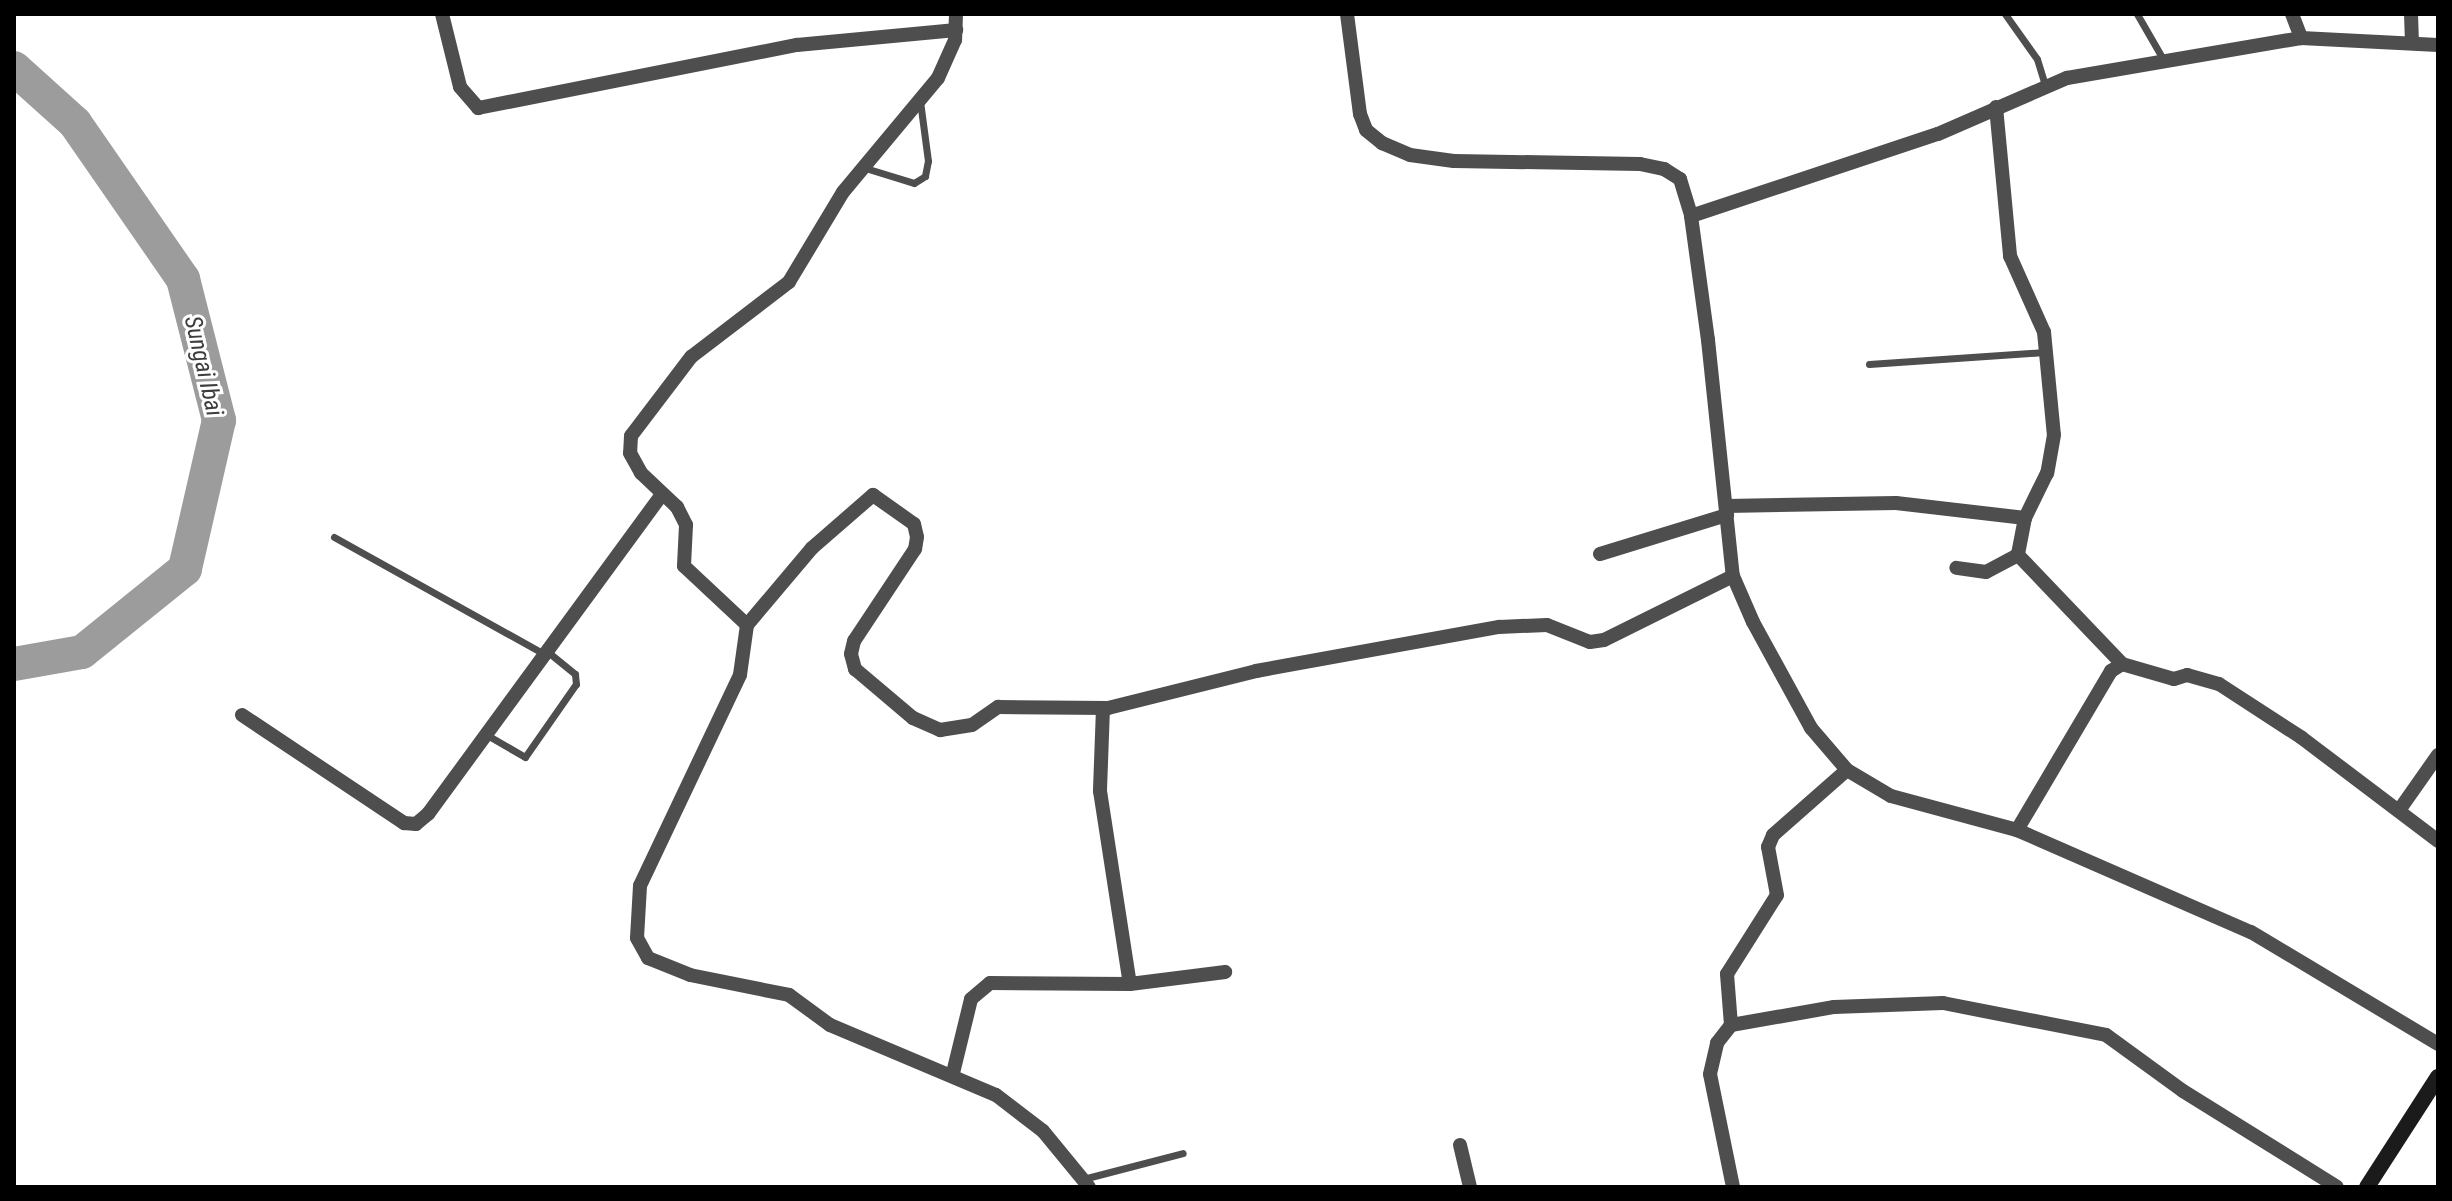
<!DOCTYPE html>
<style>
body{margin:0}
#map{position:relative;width:2452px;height:1201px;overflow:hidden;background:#fff;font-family:"Roboto Condensed",sans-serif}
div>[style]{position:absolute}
.river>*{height:34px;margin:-17px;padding:0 17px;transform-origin:17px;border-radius:17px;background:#9c9c9c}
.service>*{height:7px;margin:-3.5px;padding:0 3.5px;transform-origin:3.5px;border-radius:3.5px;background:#4e4e4e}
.minor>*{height:14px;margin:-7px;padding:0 7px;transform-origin:7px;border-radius:7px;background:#4e4e4e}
.secondary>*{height:16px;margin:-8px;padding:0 8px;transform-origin:8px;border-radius:8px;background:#1b1b1b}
span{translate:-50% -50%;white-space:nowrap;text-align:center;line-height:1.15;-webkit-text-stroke:6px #fff;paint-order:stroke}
.water-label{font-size:24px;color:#3d3d3d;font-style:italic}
.frame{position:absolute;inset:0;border:16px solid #000;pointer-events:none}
</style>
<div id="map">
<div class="river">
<div style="left:14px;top:68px;width:82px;rotate:42deg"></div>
<div style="left:75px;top:123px;width:190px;rotate:55.3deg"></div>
<div style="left:183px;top:279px;width:146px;rotate:75.7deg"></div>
<div style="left:219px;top:420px;width:153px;rotate:102.9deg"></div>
<div style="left:185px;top:569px;width:132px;rotate:141.1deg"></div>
<div style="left:82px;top:652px;width:69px;rotate:170deg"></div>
</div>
<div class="service">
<div style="left:2005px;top:14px;width:55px;rotate:54.6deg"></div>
<div style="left:2037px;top:59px;width:27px;rotate:73deg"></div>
<div style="left:2137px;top:14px;width:52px;rotate:60deg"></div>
<div style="left:862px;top:167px;width:54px;rotate:17.1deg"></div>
<div style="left:914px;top:183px;width:13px;rotate:-32deg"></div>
<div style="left:925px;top:176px;width:15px;rotate:-79deg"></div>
<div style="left:928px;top:161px;width:61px;rotate:-97.6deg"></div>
<div style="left:1869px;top:364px;width:176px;rotate:-3.9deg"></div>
<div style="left:334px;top:537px;width:238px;rotate:29.1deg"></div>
<div style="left:487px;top:735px;width:44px;rotate:30.1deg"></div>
<div style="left:525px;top:757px;width:89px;rotate:-55.1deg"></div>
<div style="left:576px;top:684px;width:10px;rotate:-96deg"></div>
<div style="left:575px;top:674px;width:36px;rotate:-141deg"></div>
<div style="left:1083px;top:1179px;width:103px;rotate:-14.6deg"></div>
</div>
<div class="minor">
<div style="left:442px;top:14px;width:75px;rotate:76.1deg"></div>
<div style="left:460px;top:87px;width:28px;rotate:49deg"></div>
<div style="left:478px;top:108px;width:325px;rotate:-11.2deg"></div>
<div style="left:797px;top:45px;width:160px;rotate:-5.4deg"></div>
<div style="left:956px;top:14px;width:26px;rotate:92deg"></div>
<div style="left:955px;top:40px;width:42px;rotate:114.1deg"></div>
<div style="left:938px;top:78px;width:148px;rotate:129.8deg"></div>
<div style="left:843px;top:192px;width:105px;rotate:121deg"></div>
<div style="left:789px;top:282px;width:123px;rotate:142.6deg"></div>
<div style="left:691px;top:357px;width:99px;rotate:127.2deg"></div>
<div style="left:631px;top:436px;width:17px;rotate:93deg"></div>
<div style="left:630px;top:453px;width:23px;rotate:61deg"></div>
<div style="left:641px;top:473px;width:50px;rotate:43.4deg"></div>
<div style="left:677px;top:507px;width:20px;rotate:63deg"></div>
<div style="left:686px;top:525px;width:41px;rotate:92.8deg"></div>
<div style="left:684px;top:566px;width:86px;rotate:43.1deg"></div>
<div style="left:747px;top:625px;width:50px;rotate:98deg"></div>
<div style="left:740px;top:675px;width:233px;rotate:115.4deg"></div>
<div style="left:640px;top:886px;width:52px;rotate:93.3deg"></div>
<div style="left:637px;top:938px;width:23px;rotate:61deg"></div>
<div style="left:648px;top:958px;width:45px;rotate:22deg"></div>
<div style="left:690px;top:975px;width:101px;rotate:11.4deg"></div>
<div style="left:789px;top:995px;width:51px;rotate:36.2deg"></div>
<div style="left:830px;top:1025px;width:180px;rotate:22.9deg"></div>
<div style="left:996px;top:1095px;width:59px;rotate:37.5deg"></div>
<div style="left:1043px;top:1131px;width:72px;rotate:50.6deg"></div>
<div style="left:1347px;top:14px;width:101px;rotate:82.6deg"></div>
<div style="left:1360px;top:114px;width:17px;rotate:69deg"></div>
<div style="left:1366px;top:130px;width:21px;rotate:39deg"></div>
<div style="left:1382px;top:143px;width:30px;rotate:23deg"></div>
<div style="left:1410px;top:155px;width:44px;rotate:7.8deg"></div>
<div style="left:1454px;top:161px;width:186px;rotate:0.9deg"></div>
<div style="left:1640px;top:164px;width:25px;rotate:12deg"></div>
<div style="left:1664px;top:169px;width:19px;rotate:32deg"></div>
<div style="left:1680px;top:179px;width:39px;rotate:73deg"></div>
<div style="left:1691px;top:216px;width:125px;rotate:82.2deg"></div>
<div style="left:1708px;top:340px;width:237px;rotate:84deg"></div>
<div style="left:1733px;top:576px;width:50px;rotate:66.5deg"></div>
<div style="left:1753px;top:622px;width:121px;rotate:61.3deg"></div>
<div style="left:1811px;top:728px;width:55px;rotate:49.4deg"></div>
<div style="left:1847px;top:770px;width:51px;rotate:30.6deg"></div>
<div style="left:1891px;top:796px;width:131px;rotate:15.1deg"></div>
<div style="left:2017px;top:830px;width:255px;rotate:23.6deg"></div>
<div style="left:2251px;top:932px;width:218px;rotate:30.9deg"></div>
<div style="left:2292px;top:14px;width:26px;rotate:69deg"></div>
<div style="left:2411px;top:14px;width:28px;rotate:88deg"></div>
<div style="left:1996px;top:107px;width:150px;rotate:84.6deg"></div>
<div style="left:2010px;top:256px;width:83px;rotate:65.9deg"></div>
<div style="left:2044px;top:332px;width:103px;rotate:84.5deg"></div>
<div style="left:2054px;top:435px;width:39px;rotate:100deg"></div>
<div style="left:2047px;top:473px;width:50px;rotate:116.1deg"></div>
<div style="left:1691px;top:216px;width:260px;rotate:-18.4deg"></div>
<div style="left:1938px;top:134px;width:141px;rotate:-23.5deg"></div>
<div style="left:2067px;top:78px;width:237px;rotate:-9.7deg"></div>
<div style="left:2301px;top:38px;width:137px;rotate:2.9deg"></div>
<div style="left:1726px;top:506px;width:170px;rotate:-1deg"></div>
<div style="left:1896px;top:503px;width:130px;rotate:6.6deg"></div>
<div style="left:2025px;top:518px;width:38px;rotate:101deg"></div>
<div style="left:2018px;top:555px;width:36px;rotate:152deg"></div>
<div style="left:1986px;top:572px;width:30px;rotate:-172deg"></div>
<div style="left:1600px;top:554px;width:133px;rotate:-17.1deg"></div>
<div style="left:2018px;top:555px;width:151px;rotate:46.3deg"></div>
<div style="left:747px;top:625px;width:101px;rotate:-49.8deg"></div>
<div style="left:812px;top:548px;width:81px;rotate:-41deg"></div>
<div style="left:873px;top:495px;width:50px;rotate:35.3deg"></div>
<div style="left:914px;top:524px;width:13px;rotate:77deg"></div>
<div style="left:917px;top:537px;width:12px;rotate:99deg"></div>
<div style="left:915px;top:549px;width:110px;rotate:123.5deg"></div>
<div style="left:854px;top:641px;width:13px;rotate:103deg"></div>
<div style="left:851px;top:654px;width:16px;rotate:75deg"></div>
<div style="left:855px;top:669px;width:76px;rotate:40.2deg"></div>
<div style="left:913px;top:718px;width:30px;rotate:24deg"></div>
<div style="left:940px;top:730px;width:32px;rotate:-9deg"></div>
<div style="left:972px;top:725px;width:32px;rotate:-35deg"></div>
<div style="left:998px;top:707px;width:110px;rotate:0.5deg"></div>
<div style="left:1108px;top:708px;width:153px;rotate:-14deg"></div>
<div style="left:1256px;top:671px;width:247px;rotate:-10.3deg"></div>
<div style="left:1499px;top:627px;width:48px;rotate:-2.4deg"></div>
<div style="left:1547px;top:625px;width:46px;rotate:21.6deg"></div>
<div style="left:1590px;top:642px;width:14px;rotate:-8deg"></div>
<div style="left:1604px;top:640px;width:144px;rotate:-26.4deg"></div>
<div style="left:1103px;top:708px;width:83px;rotate:92.1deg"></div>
<div style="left:1100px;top:791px;width:195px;rotate:81.2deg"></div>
<div style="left:242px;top:715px;width:195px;rotate:33.7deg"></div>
<div style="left:404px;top:823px;width:12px;rotate:5deg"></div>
<div style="left:416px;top:824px;width:16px;rotate:-40deg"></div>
<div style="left:428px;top:814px;width:394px;rotate:-53.8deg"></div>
<div style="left:2400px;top:809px;width:66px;rotate:-54.9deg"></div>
<div style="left:2017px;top:830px;width:185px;rotate:-59.4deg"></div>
<div style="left:2111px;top:671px;width:13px;rotate:-32deg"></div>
<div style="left:2122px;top:664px;width:54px;rotate:16.1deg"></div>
<div style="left:2174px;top:679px;width:14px;rotate:-17deg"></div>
<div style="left:2187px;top:675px;width:33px;rotate:16deg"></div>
<div style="left:2219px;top:684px;width:99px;rotate:33deg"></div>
<div style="left:2302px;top:738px;width:171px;rotate:37.1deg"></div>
<div style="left:1731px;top:1025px;width:51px;rotate:-94.5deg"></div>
<div style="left:1727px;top:974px;width:93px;rotate:-57.7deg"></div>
<div style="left:1777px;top:895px;width:49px;rotate:-100.6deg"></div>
<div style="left:1768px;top:847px;width:13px;rotate:-67deg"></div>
<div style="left:1773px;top:835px;width:98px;rotate:-41.3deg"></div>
<div style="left:953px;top:1073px;width:76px;rotate:-76.3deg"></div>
<div style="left:971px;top:999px;width:25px;rotate:-40deg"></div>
<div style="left:990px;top:983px;width:140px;rotate:0.4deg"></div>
<div style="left:1130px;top:984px;width:96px;rotate:-7.2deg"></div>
<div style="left:1460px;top:1145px;width:43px;rotate:76.6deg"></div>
<div style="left:1733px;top:1187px;width:115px;rotate:-101.5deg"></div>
<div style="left:1710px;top:1074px;width:32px;rotate:-77deg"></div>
<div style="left:1717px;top:1043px;width:23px;rotate:-52deg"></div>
<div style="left:1731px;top:1025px;width:105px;rotate:-9.9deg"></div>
<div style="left:1834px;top:1007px;width:109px;rotate:-2.1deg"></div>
<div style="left:1943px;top:1003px;width:166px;rotate:11.1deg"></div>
<div style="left:2106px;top:1035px;width:95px;rotate:36deg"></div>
<div style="left:2183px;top:1091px;width:181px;rotate:31.9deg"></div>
</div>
<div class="secondary">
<div style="left:2367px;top:1187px;width:131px;rotate:-57.2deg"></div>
</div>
<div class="water-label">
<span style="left:203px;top:366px;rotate:77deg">Sungai Ibai</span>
</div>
<div class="frame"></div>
</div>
